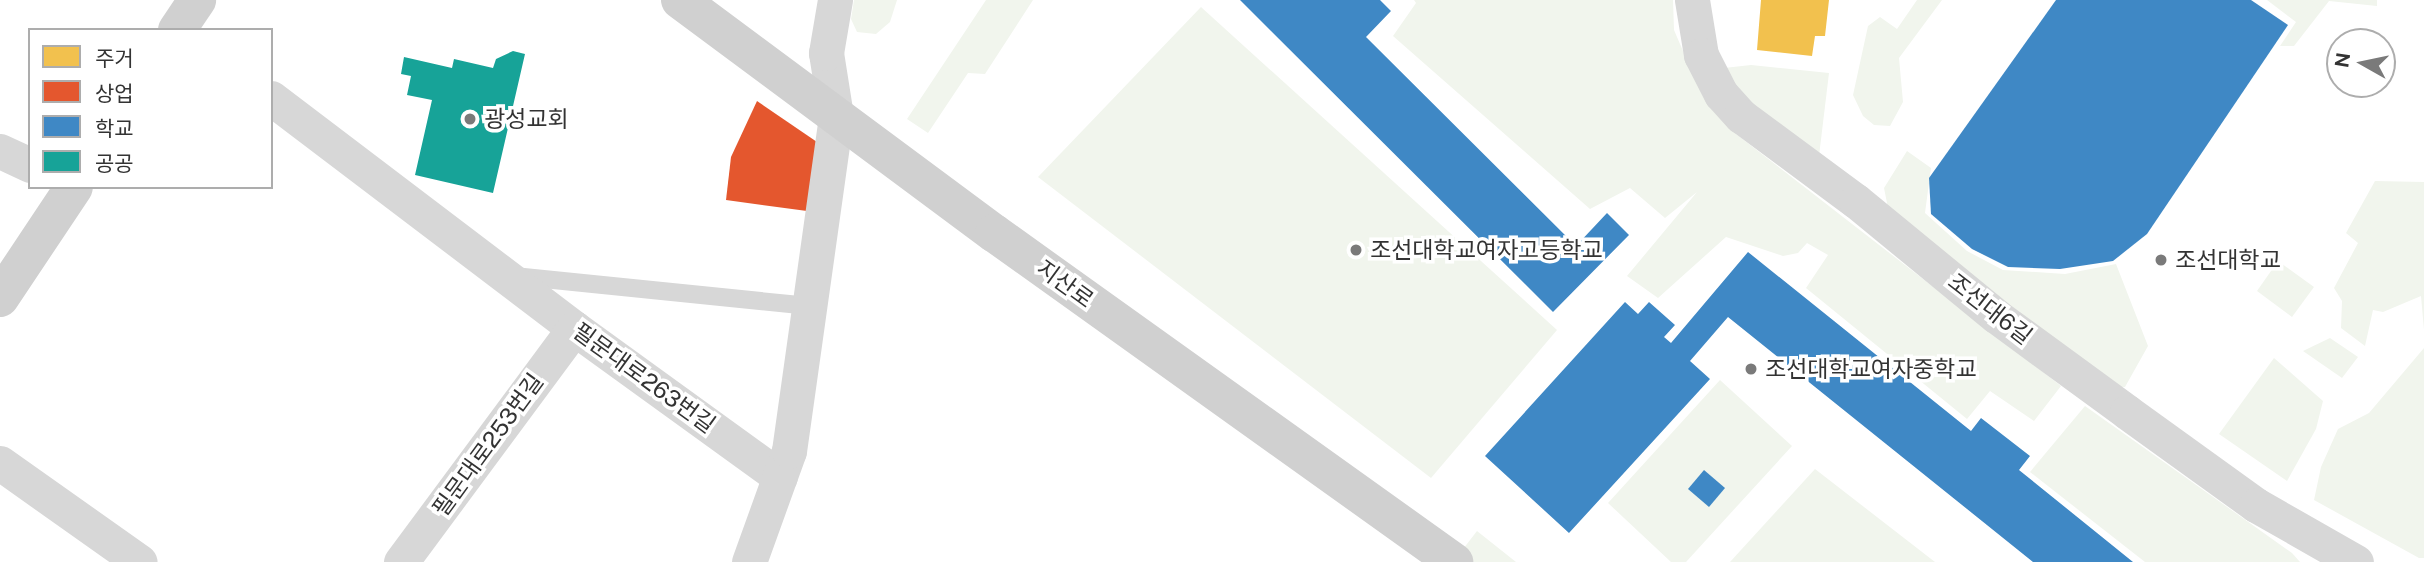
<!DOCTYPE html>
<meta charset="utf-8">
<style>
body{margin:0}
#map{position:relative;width:2424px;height:562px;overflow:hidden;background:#fff;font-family:"Public Sans","Noto Sans KR",sans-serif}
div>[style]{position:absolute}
.green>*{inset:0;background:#f1f5ed}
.homes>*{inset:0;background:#f2c14e}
.shops>*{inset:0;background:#e4572e}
.schools>*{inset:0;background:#3f88c5}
.public>*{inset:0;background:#17a398}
.lane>*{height:18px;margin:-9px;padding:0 9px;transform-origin:9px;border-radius:9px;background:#d7d7d7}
.street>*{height:35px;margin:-17.5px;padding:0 17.5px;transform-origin:17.5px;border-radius:17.5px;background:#d7d7d7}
.secondary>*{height:38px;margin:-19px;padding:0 19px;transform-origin:19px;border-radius:19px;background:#d0d0d0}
.dots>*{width:19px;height:19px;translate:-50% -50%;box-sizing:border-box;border:4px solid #fff;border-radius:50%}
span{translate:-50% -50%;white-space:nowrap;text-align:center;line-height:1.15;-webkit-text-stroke:7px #fff;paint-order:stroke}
.poi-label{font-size:23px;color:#333}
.left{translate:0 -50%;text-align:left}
.street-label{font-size:23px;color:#333}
.legend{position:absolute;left:28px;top:28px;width:245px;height:161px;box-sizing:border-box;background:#fff;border:2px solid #adadad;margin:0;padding:9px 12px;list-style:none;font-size:21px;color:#333}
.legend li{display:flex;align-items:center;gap:14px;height:35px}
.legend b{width:35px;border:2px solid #adadad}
.north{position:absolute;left:2326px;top:28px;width:70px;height:70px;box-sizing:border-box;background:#fff;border:2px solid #adadad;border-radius:50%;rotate:279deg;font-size:19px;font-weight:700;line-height:28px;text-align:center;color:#333}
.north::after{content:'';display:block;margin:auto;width:24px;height:32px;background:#7a7a7a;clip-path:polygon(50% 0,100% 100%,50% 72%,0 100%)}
</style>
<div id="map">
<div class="green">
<div style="clip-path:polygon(854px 0,897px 0,890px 22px,876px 34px,857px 32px,851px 19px)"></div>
<div style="clip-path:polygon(986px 0,1033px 0,985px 74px,968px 73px,928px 133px,907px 119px)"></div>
<div style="clip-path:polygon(1414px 0,1673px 0,1674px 30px,1698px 86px,1736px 134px,2061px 386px,2034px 421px,1990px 391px,1967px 419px,1806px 288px,1828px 255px,1807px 243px,1798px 253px,1783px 256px,1726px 237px,1658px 298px,1627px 276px,1697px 192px,1665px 218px,1630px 188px,1590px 209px,1393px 36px,1416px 3px)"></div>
<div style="clip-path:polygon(1917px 0,1942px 0,1899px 58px,1903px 102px,1890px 126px,1874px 125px,1863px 116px,1853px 95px,1868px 26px,1880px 17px,1897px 29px)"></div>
<div style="clip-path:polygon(2267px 0,2377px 0,2377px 6px,2329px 1px,2294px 46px,2280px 46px,2296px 22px)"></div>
<div style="clip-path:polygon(1201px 7px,1557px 330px,1431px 478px,1038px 177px)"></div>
<div style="clip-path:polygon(1751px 65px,1829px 73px,1819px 156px,1739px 97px,1724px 68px)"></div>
<div style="clip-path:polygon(1907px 151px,1931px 168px,1925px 213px,1967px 251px,2003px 270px,2065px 274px,2116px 264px,2148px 346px,2125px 387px,2109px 387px,1890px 218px,1884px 188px)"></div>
<div style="clip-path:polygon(2375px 181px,2424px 182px,2424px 330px,2421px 296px,2383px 312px,2373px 310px,2365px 346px,2341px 328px,2342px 301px,2334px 288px,2358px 243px,2346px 233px)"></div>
<div style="clip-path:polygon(2278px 261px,2314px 287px,2292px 317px,2257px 291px)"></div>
<div style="clip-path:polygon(2330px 338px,2358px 357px,2342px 378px,2303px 351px)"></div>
<div style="clip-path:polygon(2424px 348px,2424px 558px,2419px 558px,2314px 500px,2321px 467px,2338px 429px,2369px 413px)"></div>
<div style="clip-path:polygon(2274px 358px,2323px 401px,2316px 429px,2287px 481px,2219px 434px)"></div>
<div style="clip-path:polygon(1720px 380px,1792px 446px,1686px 562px,1671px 562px,1608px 503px)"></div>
<div style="clip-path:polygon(2085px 406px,2292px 553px,2300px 562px,2145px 562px,2030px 472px)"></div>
<div style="clip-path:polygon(1815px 469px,1935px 562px,1730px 562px)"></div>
<div style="clip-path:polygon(1477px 531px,1516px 562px,1471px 562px,1460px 553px)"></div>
</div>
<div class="homes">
<div style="clip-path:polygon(1761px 0,1829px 0,1825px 36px,1815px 36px,1812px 56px,1757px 50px)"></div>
</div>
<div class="shops">
<div style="clip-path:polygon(757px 101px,817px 142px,807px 211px,726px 200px,731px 157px)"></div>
</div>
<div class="schools">
<div style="clip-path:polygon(1240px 0,1380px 0,1391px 11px,1366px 37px,1576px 246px,1607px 213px,1629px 235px,1553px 312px)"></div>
<div style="clip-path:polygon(2056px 0,2251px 0,2288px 25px,2147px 234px,2113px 261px,2060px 269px,2008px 267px,1972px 249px,1931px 214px,1929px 178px)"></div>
<div style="clip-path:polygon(1748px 252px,1971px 431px,1981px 418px,2030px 456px,2019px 470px,2133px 562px,2033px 562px,1728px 317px,1690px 361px,1710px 379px,1569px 533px,1485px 456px,1625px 302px,1638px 314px,1649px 302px,1675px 325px,1664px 337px,1671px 343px)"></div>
<div style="clip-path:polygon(1704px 470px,1725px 488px,1709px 507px,1688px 489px)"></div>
</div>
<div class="public">
<div style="clip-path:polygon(513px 51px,525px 54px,493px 193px,415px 175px,432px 100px,407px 95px,411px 76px,401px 74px,404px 57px,452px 68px,454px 59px,493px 68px,496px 59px)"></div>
</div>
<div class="lane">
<div style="left:514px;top:276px;width:297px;rotate:5.8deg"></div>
</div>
<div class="street">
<div style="left:1692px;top:0;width:56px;rotate:80.7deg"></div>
<div style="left:1701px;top:55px;width:44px;rotate:62.9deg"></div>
<div style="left:1721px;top:94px;width:30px;rotate:48deg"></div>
<div style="left:1741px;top:116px;width:143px;rotate:36.5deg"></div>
<div style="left:1856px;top:201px;width:181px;rotate:39.4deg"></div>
<div style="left:1996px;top:316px;width:162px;rotate:36.2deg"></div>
<div style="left:2127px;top:412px;width:159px;rotate:35.8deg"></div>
<div style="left:2256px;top:505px;width:115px;rotate:29.7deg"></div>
<div style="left:271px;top:98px;width:380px;rotate:37.2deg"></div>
<div style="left:574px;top:328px;width:254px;rotate:35.9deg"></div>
<div style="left:0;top:151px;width:33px;rotate:25deg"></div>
<div style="left:0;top:463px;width:171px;rotate:35.3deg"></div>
<div style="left:401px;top:562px;width:291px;rotate:-53.5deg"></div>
<div style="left:749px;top:562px;width:118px;rotate:-70.2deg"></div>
<div style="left:789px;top:451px;width:338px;rotate:-82deg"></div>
<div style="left:836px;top:116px;width:64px;rotate:-99deg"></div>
<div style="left:826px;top:53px;width:54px;rotate:-80.4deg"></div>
</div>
<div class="secondary">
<div style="left:680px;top:0;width:391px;rotate:36.6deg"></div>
<div style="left:994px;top:233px;width:566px;rotate:35.57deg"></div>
<div style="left:177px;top:30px;width:36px;rotate:-56deg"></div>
<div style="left:0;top:298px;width:133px;rotate:-56.3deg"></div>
</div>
<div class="dots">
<div style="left:470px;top:119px;background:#7a7a7a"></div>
<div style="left:1356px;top:250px;background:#7a7a7a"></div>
<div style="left:2161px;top:260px;background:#7a7a7a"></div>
<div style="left:1751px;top:369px;background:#7a7a7a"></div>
</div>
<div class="poi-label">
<span class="left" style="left:484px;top:119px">광성교회</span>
<span class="left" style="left:1370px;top:250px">조선대학교여자고등학교</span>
<span class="left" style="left:2175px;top:260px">조선대학교</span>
<span class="left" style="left:1765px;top:369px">조선대학교여자중학교</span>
</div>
<div class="street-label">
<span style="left:1065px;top:284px;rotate:36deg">지산로</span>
<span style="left:1990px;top:309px;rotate:38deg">조선대6길</span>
<span style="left:644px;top:378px;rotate:36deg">필문대로263번길</span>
<span style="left:488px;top:445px;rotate:-54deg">필문대로253번길</span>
</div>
<ul class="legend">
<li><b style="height:19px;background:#f2c14e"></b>주거</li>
<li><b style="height:19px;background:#e4572e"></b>상업</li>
<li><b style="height:19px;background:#3f88c5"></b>학교</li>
<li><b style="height:19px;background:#17a398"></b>공공</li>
</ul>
<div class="north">N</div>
</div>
